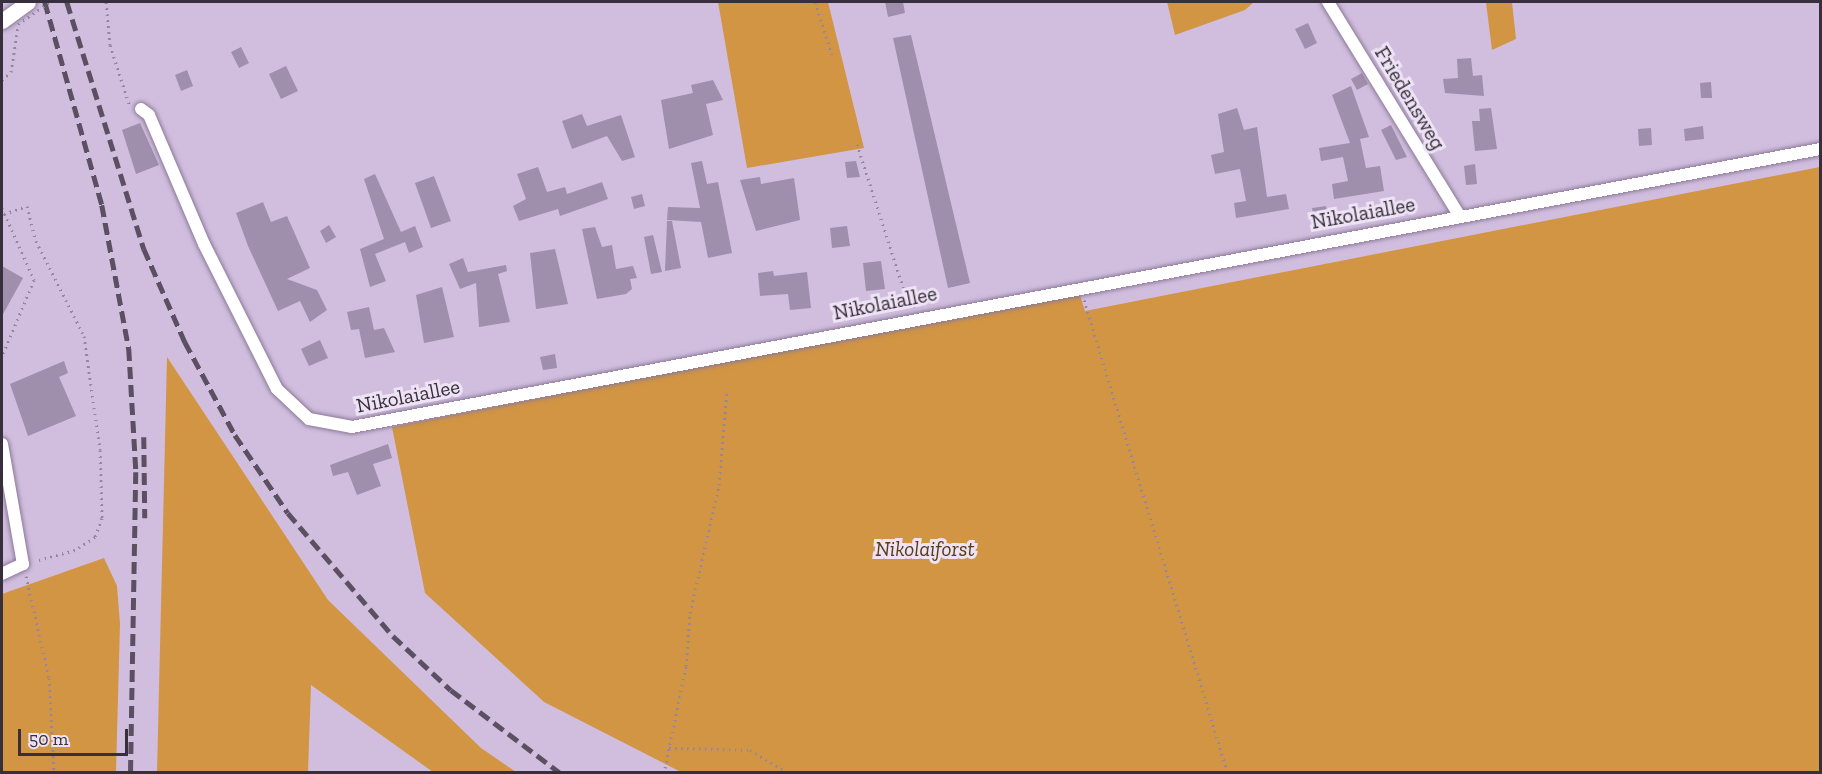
<!DOCTYPE html>
<style>
body{margin:0}
#map{position:relative;width:1822px;height:774px;overflow:hidden;background:#d1bedf;font-family:"Zilla Slab",serif}
div>[style]{position:absolute}
.green>*{inset:0;background:#d19544}
.building>*{inset:0;background:#a08ead}
.path>*{height:3px;margin-top:-1.5px;transform-origin:0;background:repeating-linear-gradient(90deg,#94869f 0 1.5px,transparent 0 6px)}
.roads{filter:drop-shadow(0 0 2px #8b7997) drop-shadow(0 0 2px #8b7997)}
.minor>*{height:12px;margin:-6px;padding:0 6px;transform-origin:6px;border-radius:6px;background:#fff}
.tertiary>*{height:15px;margin:-7.5px;padding:0 7.5px;transform-origin:7.5px;border-radius:7.5px;background:#fff}
.rail>*{height:4.5px;margin-top:-2.25px;transform-origin:0;background:repeating-linear-gradient(90deg,#5a5061 0 12px,transparent 0 18px)}
.path-bridge>*{height:3px;margin-top:-1.5px;transform-origin:0;background:repeating-linear-gradient(90deg,#94869f 0 1.5px,transparent 0 6px)}
span{translate:-50% -50%;white-space:nowrap;text-align:center;line-height:1.15;-webkit-text-stroke:6px #ede3f4;paint-order:stroke}
.street-label{font-size:21px;color:#372f3c}
.park-label{font-size:21px;color:#593b10;font-style:italic}
.frame{position:absolute;inset:0;border:3px solid #372f3c;pointer-events:none}
.scale{position:absolute;left:18px;top:729px;width:110px;height:27px;box-sizing:border-box;border:3px solid #372f3c;border-top:0;padding-left:8px;font-size:18px;line-height:21px;white-space:nowrap;color:#372f3c;-webkit-text-stroke:4px #ede3f4;paint-order:stroke}
</style>
<div id="map">
<div class="green">
<div style="clip-path:polygon(718px 2px,828px 2px,864px 148px,747px 168px)"></div>
<div style="clip-path:polygon(1167px 2px,1254px 2px,1245px 10px,1175px 35px)"></div>
<div style="clip-path:polygon(1486px 2px,1512px 2px,1516px 39px,1492px 50px)"></div>
<div style="clip-path:polygon(1820px 167px,1820px 772px,681px 772px,544px 702px,425px 593px,392px 427px,1079px 292px,1085px 311px)"></div>
<div style="clip-path:polygon(167px 357px,328px 600px,481px 748px,516px 772px,433px 772px,311px 685px,308px 772px,157px 772px)"></div>
<div style="clip-path:polygon(104px 558px,117px 586px,120px 624px,116px 772px,2px 772px,2px 594px)"></div>
</div>
<div class="building">
<div style="clip-path:polygon(885px 2px,903px 2px,905px 13px,888px 17px)"></div>
<div style="clip-path:polygon(1308px 23px,1317px 43px,1305px 49px,1295px 29px)"></div>
<div style="clip-path:polygon(911px 35px,970px 283px,948px 288px,893px 38px)"></div>
<div style="clip-path:polygon(241px 47px,249px 63px,239px 68px,231px 52px)"></div>
<div style="clip-path:polygon(1471px 58px,1473px 76px,1482px 75px,1484px 96px,1445px 93px,1443px 79px,1458px 78px,1457px 59px)"></div>
<div style="clip-path:polygon(286px 66px,298px 91px,281px 99px,269px 74px)"></div>
<div style="clip-path:polygon(187px 70px,193px 86px,181px 91px,175px 75px)"></div>
<div style="clip-path:polygon(1362px 73px,1368px 84px,1357px 90px,1351px 79px)"></div>
<div style="clip-path:polygon(713px 80px,723px 100px,706px 104px,713px 135px,669px 149px,661px 100px,693px 93px,691px 85px)"></div>
<div style="clip-path:polygon(1711px 82px,1712px 98px,1701px 98px,1700px 83px)"></div>
<div style="clip-path:polygon(1351px 86px,1369px 137px,1360px 139px,1366px 168px,1380px 166px,1384px 191px,1334px 199px,1332px 184px,1348px 181px,1343px 157px,1321px 161px,1319px 148px,1350px 143px,1332px 95px)"></div>
<div style="clip-path:polygon(1237px 108px,1244px 130px,1257px 127px,1267px 197px,1286px 194px,1289px 209px,1236px 218px,1234px 203px,1246px 201px,1240px 169px,1215px 174px,1211px 155px,1224px 152px,1218px 114px)"></div>
<div style="clip-path:polygon(1491px 108px,1497px 149px,1475px 151px,1472px 121px,1480px 121px,1479px 109px)"></div>
<div style="clip-path:polygon(582px 114px,587px 126px,621px 115px,635px 157px,622px 161px,607px 136px,572px 149px,562px 121px)"></div>
<div style="clip-path:polygon(140px 123px,159px 165px,136px 174px,122px 130px)"></div>
<div style="clip-path:polygon(1391px 125px,1407px 157px,1396px 160px,1381px 130px)"></div>
<div style="clip-path:polygon(1703px 126px,1704px 139px,1685px 141px,1684px 129px)"></div>
<div style="clip-path:polygon(1651px 128px,1652px 145px,1639px 146px,1638px 129px)"></div>
<div style="clip-path:polygon(702px 161px,707px 184px,718px 182px,732px 253px,708px 258px,701px 222px,667px 220px,668px 207px,700px 208px,691px 163px)"></div>
<div style="clip-path:polygon(856px 161px,860px 177px,847px 178px,845px 162px)"></div>
<div style="clip-path:polygon(1475px 164px,1477px 184px,1466px 185px,1464px 166px)"></div>
<div style="clip-path:polygon(538px 167px,547px 192px,565px 187px,567px 194px,602px 182px,608px 199px,560px 216px,558px 209px,519px 221px,513px 206px,526px 199px,517px 174px)"></div>
<div style="clip-path:polygon(375px 174px,401px 232px,415px 226px,423px 247px,409px 253px,405px 242px,375px 254px,386px 281px,370px 287px,360px 249px,384px 239px,364px 179px)"></div>
<div style="clip-path:polygon(434px 176px,451px 221px,431px 228px,415px 183px)"></div>
<div style="clip-path:polygon(760px 177px,761px 184px,794px 178px,800px 220px,756px 231px,740px 180px)"></div>
<div style="clip-path:polygon(642px 194px,645px 206px,634px 209px,631px 197px)"></div>
<div style="clip-path:polygon(263px 202px,271px 222px,287px 216px,310px 268px,287px 279px,317px 290px,327px 310px,310px 322px,300px 301px,278px 311px,248px 246px,236px 213px)"></div>
<div style="clip-path:polygon(1326px 206px,1328px 217px,1314px 219px,1312px 208px)"></div>
<div style="clip-path:polygon(667px 221px,672px 221px,681px 268px,665px 271px)"></div>
<div style="clip-path:polygon(329px 225px,336px 237px,326px 243px,320px 231px)"></div>
<div style="clip-path:polygon(847px 226px,850px 246px,832px 248px,830px 228px)"></div>
<div style="clip-path:polygon(595px 227px,602px 247px,612px 245px,616px 269px,633px 266px,637px 278px,630px 279px,632px 289px,626px 294px,597px 299px,582px 229px)"></div>
<div style="clip-path:polygon(653px 235px,662px 272px,651px 274px,644px 237px)"></div>
<div style="clip-path:polygon(555px 249px,568px 304px,536px 309px,530px 253px)"></div>
<div style="clip-path:polygon(463px 258px,468px 272px,506px 265px,507px 271px,498px 274px,510px 322px,479px 327px,476px 283px,460px 289px,449px 264px)"></div>
<div style="clip-path:polygon(881px 261px,885px 289px,866px 291px,863px 263px)"></div>
<div style="clip-path:polygon(2px 266px,23px 278px,2px 316px)"></div>
<div style="clip-path:polygon(773px 271px,774px 276px,807px 272px,811px 308px,790px 310px,788px 294px,760px 296px,758px 273px)"></div>
<div style="clip-path:polygon(442px 287px,454px 337px,424px 343px,416px 295px)"></div>
<div style="clip-path:polygon(369px 307px,374px 330px,384px 328px,395px 352px,365px 358px,359px 329px,351px 330px,347px 312px)"></div>
<div style="clip-path:polygon(320px 340px,328px 358px,309px 366px,301px 349px)"></div>
<div style="clip-path:polygon(555px 354px,557px 368px,543px 370px,540px 357px)"></div>
<div style="clip-path:polygon(64px 361px,68px 373px,59px 377px,76px 416px,28px 436px,10px 384px)"></div>
<div style="clip-path:polygon(388px 444px,392px 458px,373px 464px,381px 486px,357px 495px,348px 472px,333px 476px,330px 465px)"></div>
</div>
<div class="path">
<div style="left:106px;top:2px;width:43px;rotate:84.7deg"></div>
<div style="left:110px;top:45px;width:62px;rotate:72.1deg"></div>
<div style="left:815px;top:2px;width:56px;rotate:72.2deg"></div>
<div style="left:2px;top:80px;width:12px;rotate:-42deg"></div>
<div style="left:11px;top:72px;width:46px;rotate:-81.2deg"></div>
<div style="left:857px;top:144px;width:161px;rotate:72.2deg"></div>
<div style="left:906px;top:297px;width:15px;rotate:48deg"></div>
<div style="left:2px;top:208px;width:79px;rotate:66deg"></div>
<div style="left:34px;top:280px;width:82px;rotate:112.8deg"></div>
<div style="left:4px;top:214px;width:24px;rotate:-19deg"></div>
<div style="left:27px;top:206px;width:36px;rotate:76deg"></div>
<div style="left:36px;top:241px;width:106px;rotate:63.2deg"></div>
<div style="left:84px;top:336px;width:115px;rotate:82deg"></div>
<div style="left:100px;top:450px;width:68px;rotate:88.3deg"></div>
<div style="left:102px;top:518px;width:20px;rotate:110deg"></div>
<div style="left:95px;top:537px;width:24px;rotate:147deg"></div>
<div style="left:75px;top:550px;width:41px;rotate:164.6deg"></div>
<div style="left:1084px;top:300px;width:493px;rotate:73.1deg"></div>
<div style="left:26px;top:576px;width:105px;rotate:77.3deg"></div>
<div style="left:49px;top:678px;width:94px;rotate:87deg"></div>
<div style="left:669px;top:748px;width:81px;rotate:1.4deg"></div>
<div style="left:750px;top:750px;width:43px;rotate:30.7deg"></div>
<div style="left:665px;top:768px;width:104px;rotate:-78.4deg"></div>
<div style="left:686px;top:666px;width:53px;rotate:-85.7deg"></div>
<div style="left:690px;top:613px;width:131px;rotate:-77.2deg"></div>
<div style="left:719px;top:485px;width:95px;rotate:-85.2deg"></div>
</div>
<div class="roads">
<div class="minor">
<div style="left:1328px;top:2px;width:250px;rotate:58.4deg"></div>
<div style="left:141px;top:109px;width:10px;rotate:37deg"></div>
<div style="left:149px;top:115px;width:140px;rotate:66.9deg"></div>
<div style="left:204px;top:244px;width:162px;rotate:63.3deg"></div>
<div style="left:277px;top:389px;width:44px;rotate:43.2deg"></div>
<div style="left:309px;top:419px;width:44px;rotate:10.5deg"></div>
<div style="left:352px;top:427px;width:1494px;rotate:-10.72deg"></div>
<div style="left:2px;top:444px;width:122px;rotate:80.1deg"></div>
<div style="left:23px;top:564px;width:23px;rotate:155deg"></div>
</div>
<div class="tertiary">
<div style="left:2px;top:21px;width:32px;rotate:-36deg"></div>
</div>
</div>
<div class="rail">
<div style="left:45px;top:2px;width:211px;rotate:74.3deg"></div>
<div style="left:102px;top:205px;width:147px;rotate:79.4deg"></div>
<div style="left:129px;top:349px;width:123px;rotate:86.7deg"></div>
<div style="left:136px;top:472px;width:300px;rotate:91deg"></div>
<div style="left:67px;top:2px;width:259px;rotate:72.7deg"></div>
<div style="left:144px;top:249px;width:102px;rotate:66.2deg"></div>
<div style="left:185px;top:342px;width:106px;rotate:61.7deg"></div>
<div style="left:235px;top:435px;width:94px;rotate:55.8deg"></div>
<div style="left:288px;top:513px;width:162px;rotate:49.5deg"></div>
<div style="left:393px;top:636px;width:79px;rotate:43deg"></div>
<div style="left:451px;top:690px;width:136px;rotate:37.2deg"></div>
<div style="left:144px;top:437px;width:81px;rotate:89.3deg"></div>
</div>
<div class="path-bridge">
<div style="left:18px;top:24px;width:38px;rotate:-35deg"></div>
</div>
<div class="street-label">
<span style="left:1410px;top:98px;rotate:59deg">Friedensweg</span>
<span style="left:1363px;top:213px;rotate:-10deg">Nikolaiallee</span>
<span style="left:885px;top:303px;rotate:-11deg">Nikolaiallee</span>
<span style="left:408px;top:396px;rotate:-11deg">Nikolaiallee</span>
</div>
<div class="park-label">
<span style="left:925px;top:549px">Nikolaiforst</span>
</div>
<div class="frame"></div>
<div class="scale">50 m</div>
</div>
